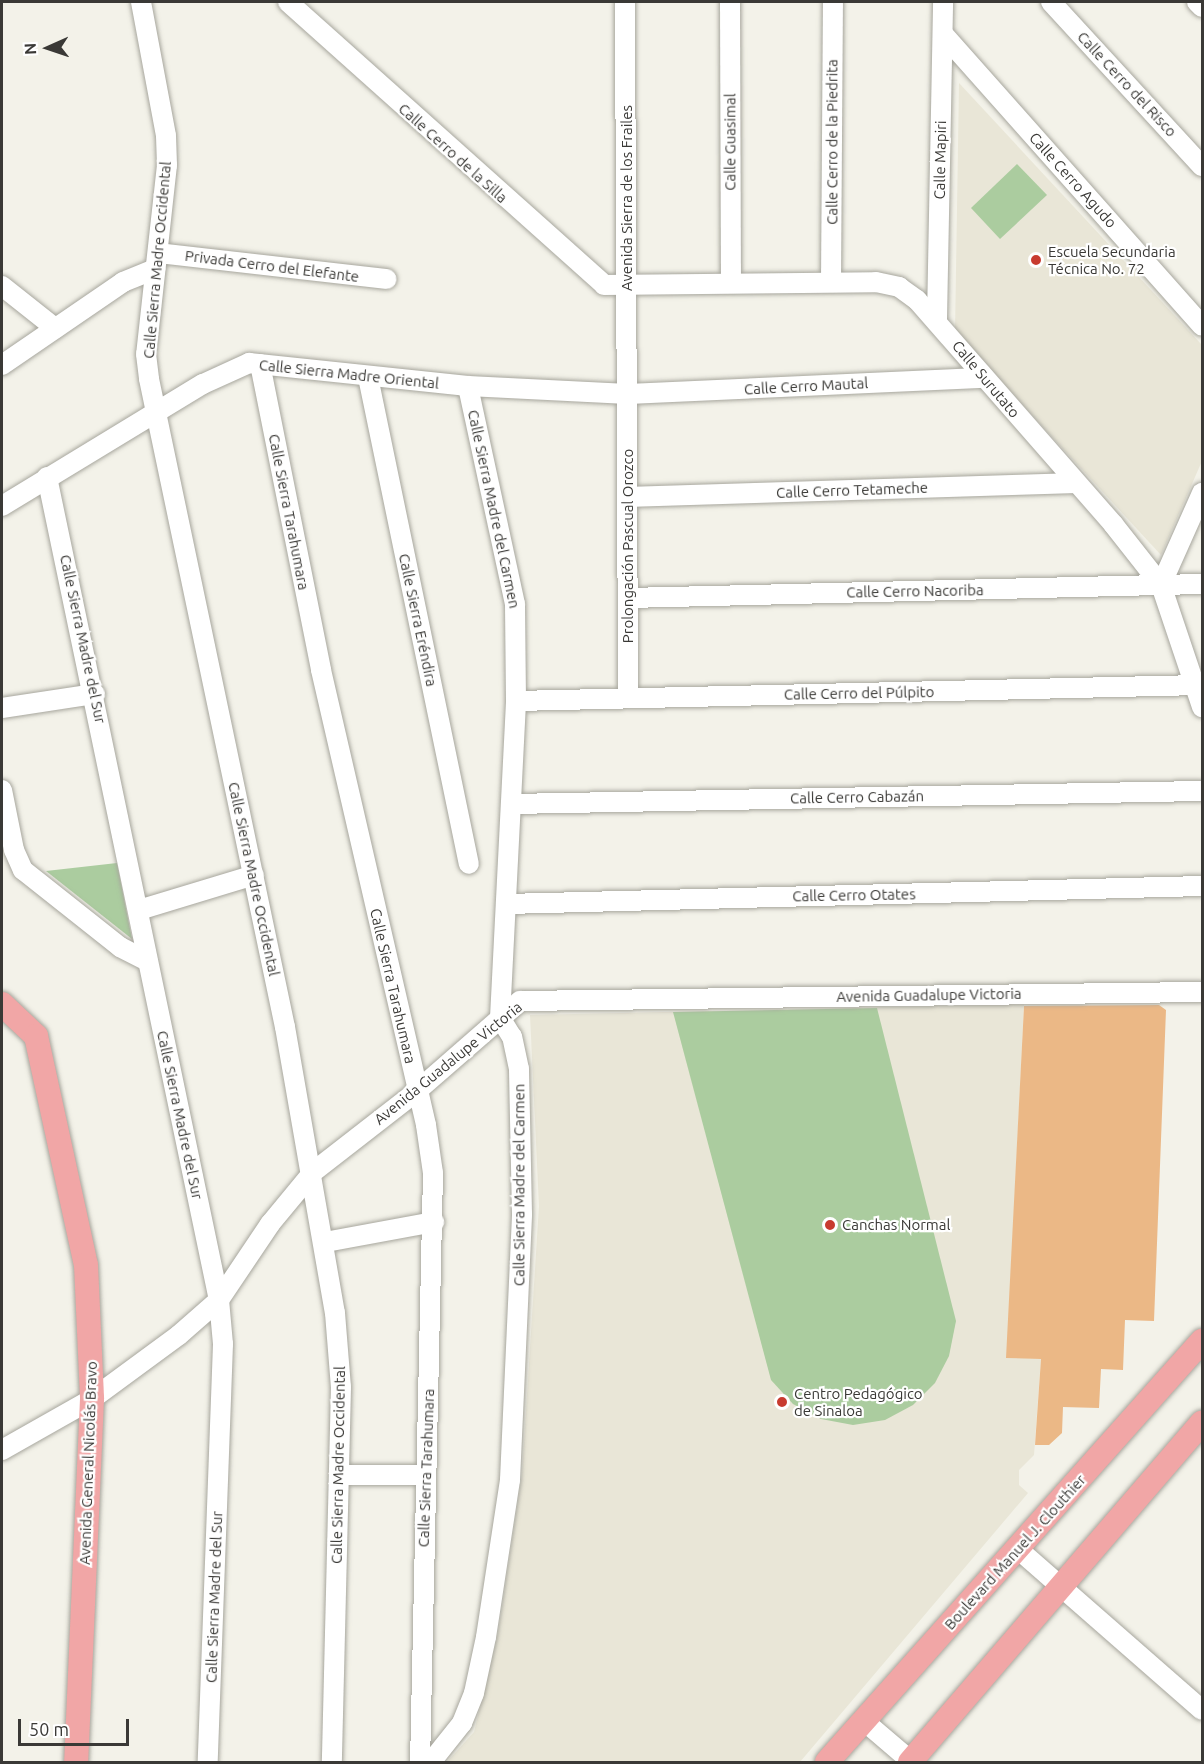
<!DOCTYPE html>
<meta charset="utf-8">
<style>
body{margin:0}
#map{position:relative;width:1204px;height:1764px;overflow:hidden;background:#f3f2e9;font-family:Ubuntu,sans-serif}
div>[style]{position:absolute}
.built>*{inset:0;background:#e9e6d7}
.green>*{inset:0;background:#abcc9f}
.building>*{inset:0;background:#ebb886}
.roads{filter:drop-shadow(0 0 2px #a7a69d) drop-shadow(0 0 2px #a7a69d)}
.minor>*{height:20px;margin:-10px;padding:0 10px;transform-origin:10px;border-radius:10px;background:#fff}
.major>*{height:24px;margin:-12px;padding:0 12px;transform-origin:12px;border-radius:12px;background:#f1a6a6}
.dots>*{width:16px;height:16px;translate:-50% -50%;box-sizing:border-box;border:3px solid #fff;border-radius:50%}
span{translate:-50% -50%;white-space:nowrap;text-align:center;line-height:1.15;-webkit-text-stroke:4.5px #fff;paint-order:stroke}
.street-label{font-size:15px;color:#3a3936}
.poi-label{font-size:15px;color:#3a3936}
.left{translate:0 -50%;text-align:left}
.frame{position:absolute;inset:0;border:3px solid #3a3936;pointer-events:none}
.north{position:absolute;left:18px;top:18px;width:60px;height:60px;-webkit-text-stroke:4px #fff;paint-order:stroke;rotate:267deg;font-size:16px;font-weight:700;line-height:24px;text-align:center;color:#3a3936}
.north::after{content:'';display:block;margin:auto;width:21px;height:27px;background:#3a3936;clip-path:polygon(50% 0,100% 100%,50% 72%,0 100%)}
.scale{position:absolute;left:18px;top:1719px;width:111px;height:27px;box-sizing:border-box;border:3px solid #3a3936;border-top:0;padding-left:8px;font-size:18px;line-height:21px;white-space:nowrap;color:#3a3936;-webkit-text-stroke:4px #fff;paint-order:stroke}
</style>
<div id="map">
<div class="built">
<div style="clip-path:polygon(959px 83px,1202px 345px,1202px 461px,1161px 555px,955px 332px)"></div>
<div style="clip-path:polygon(1024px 1004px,1007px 1357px,1041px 1359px,1034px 1455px,1019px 1470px,1019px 1485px,1028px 1493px,800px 1762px,447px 1762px,474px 1732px,498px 1633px,522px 1474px,539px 1206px,530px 1015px)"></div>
</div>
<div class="green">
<div style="clip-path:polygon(1017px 164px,1047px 195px,1000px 239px,971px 208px)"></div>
<div style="clip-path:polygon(117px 863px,132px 939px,46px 871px)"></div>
<div style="clip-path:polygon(877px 1008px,956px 1321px,949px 1356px,935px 1383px,913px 1405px,885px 1420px,853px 1425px,821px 1419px,793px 1404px,771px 1380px,673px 1012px)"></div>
</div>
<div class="building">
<div style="clip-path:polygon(1159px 1005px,1166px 1010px,1154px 1321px,1125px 1320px,1123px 1370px,1101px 1369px,1099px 1408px,1063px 1407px,1062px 1433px,1049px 1445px,1035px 1445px,1041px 1359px,1006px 1358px,1024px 1006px)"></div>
</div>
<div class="roads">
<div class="minor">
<div style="left:141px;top:2px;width:136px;rotate:79.4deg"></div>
<div style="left:166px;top:136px;width:29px;rotate:88deg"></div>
<div style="left:167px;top:165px;width:190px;rotate:96.3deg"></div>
<div style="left:146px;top:354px;width:25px;rotate:83deg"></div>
<div style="left:149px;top:379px;width:662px;rotate:78.15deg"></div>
<div style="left:285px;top:1027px;width:290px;rotate:80.1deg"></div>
<div style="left:335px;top:1313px;width:74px;rotate:85.4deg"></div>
<div style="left:341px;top:1387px;width:375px;rotate:91.4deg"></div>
<div style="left:288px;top:2px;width:424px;rotate:41.8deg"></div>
<div style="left:604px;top:285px;width:272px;rotate:-0.6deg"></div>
<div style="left:876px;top:282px;width:24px;rotate:12deg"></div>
<div style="left:899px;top:287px;width:22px;rotate:36deg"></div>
<div style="left:917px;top:300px;width:298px;rotate:48.8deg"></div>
<div style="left:1113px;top:524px;width:78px;rotate:51.8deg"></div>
<div style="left:1161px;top:585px;width:129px;rotate:71.4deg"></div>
<div style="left:625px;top:2px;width:696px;rotate:89.75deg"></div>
<div style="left:730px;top:2px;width:281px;rotate:89.8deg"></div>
<div style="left:1051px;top:2px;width:223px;rotate:47.4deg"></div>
<div style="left:1197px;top:2px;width:7px;rotate:45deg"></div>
<div style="left:943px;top:34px;width:390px;rotate:48.4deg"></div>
<div style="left:158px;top:253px;width:230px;rotate:6.5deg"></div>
<div style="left:831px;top:282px;width:280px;rotate:-89.6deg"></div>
<div style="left:2px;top:286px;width:68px;rotate:38.4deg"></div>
<div style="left:937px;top:319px;width:317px;rotate:-88.9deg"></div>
<div style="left:260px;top:364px;width:312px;rotate:78.7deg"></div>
<div style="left:321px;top:670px;width:467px;rotate:77deg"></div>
<div style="left:426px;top:1125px;width:49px;rotate:81.7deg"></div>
<div style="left:433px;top:1173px;width:589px;rotate:91.26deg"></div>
<div style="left:2px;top:365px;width:147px;rotate:-34.4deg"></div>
<div style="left:123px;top:282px;width:35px;rotate:-22deg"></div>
<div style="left:368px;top:377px;width:497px;rotate:78.3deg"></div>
<div style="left:47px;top:477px;width:841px;rotate:78.2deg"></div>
<div style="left:219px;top:1300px;width:44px;rotate:84.8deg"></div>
<div style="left:223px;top:1344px;width:418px;rotate:92.1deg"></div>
<div style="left:628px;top:497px;width:447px;rotate:-1.8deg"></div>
<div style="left:2px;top:506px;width:235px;rotate:-31.3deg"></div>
<div style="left:203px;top:384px;width:51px;rotate:-24.5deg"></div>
<div style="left:249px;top:363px;width:220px;rotate:6deg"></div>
<div style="left:468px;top:386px;width:160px;rotate:2.9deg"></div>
<div style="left:628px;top:394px;width:357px;rotate:-2.6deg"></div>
<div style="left:1161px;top:585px;width:101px;rotate:-66deg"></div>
<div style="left:628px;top:598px;width:574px;rotate:-1.4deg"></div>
<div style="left:516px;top:701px;width:686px;rotate:-1.34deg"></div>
<div style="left:2px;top:708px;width:94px;rotate:-8.6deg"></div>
<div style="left:2px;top:790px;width:61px;rotate:78.7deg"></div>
<div style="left:14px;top:850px;width:22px;rotate:66deg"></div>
<div style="left:23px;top:870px;width:124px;rotate:38.4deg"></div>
<div style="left:120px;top:947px;width:31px;rotate:27deg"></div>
<div style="left:511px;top:804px;width:691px;rotate:-1.08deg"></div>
<div style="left:506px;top:904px;width:696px;rotate:-1.48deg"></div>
<div style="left:139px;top:910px;width:120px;rotate:-16.9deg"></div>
<div style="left:325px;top:1242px;width:111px;rotate:-10.4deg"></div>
<div style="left:2px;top:1450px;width:103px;rotate:-29.5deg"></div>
<div style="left:92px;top:1399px;width:108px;rotate:-36.3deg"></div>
<div style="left:179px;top:1335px;width:53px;rotate:-41.2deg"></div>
<div style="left:219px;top:1300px;width:92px;rotate:-56.1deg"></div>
<div style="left:270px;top:1224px;width:67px;rotate:-50.4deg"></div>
<div style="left:313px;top:1172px;width:132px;rotate:-37.9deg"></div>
<div style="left:417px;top:1091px;width:137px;rotate:-41.1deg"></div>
<div style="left:520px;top:1001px;width:682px;rotate:-0.76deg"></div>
<div style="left:339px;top:1475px;width:87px"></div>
<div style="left:1018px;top:1549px;width:244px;rotate:41.2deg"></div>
<div style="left:864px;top:1721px;width:63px;rotate:40.5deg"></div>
<div style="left:431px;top:1762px;width:50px;rotate:-51.5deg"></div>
<div style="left:462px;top:1723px;width:32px;rotate:-68deg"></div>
<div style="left:474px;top:1693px;width:57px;rotate:-77.9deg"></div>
<div style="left:486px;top:1637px;width:159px;rotate:-81.3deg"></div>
<div style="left:510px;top:1480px;width:266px;rotate:-87.4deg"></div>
<div style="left:522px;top:1214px;width:145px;rotate:-91.2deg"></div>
<div style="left:519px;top:1069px;width:33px;rotate:-102deg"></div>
<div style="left:512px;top:1037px;width:22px;rotate:-122deg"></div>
<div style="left:500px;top:1018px;width:317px;rotate:-87.1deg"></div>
<div style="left:516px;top:701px;width:97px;rotate:-90.6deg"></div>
<div style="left:515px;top:604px;width:223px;rotate:-102.2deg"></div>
</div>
<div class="major">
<div style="left:2px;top:1004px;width:47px;rotate:43.3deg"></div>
<div style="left:36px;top:1036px;width:234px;rotate:77.7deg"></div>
<div style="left:86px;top:1265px;width:134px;rotate:87.4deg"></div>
<div style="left:92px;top:1399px;width:363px;rotate:92.5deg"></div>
<div style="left:827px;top:1762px;width:564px;rotate:-48.31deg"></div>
<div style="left:910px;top:1762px;width:448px;rotate:-49.3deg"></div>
</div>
</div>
<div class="dots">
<div style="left:1036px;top:260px;background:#c83b2f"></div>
<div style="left:830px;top:1225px;background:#c83b2f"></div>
<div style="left:782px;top:1402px;background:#c83b2f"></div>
</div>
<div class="street-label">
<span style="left:1127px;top:84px;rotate:47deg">Calle Cerro del Risco</span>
<span style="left:730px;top:142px;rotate:-90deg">Calle Guasimal</span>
<span style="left:832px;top:142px;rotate:-90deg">Calle Cerro de la Piedrita</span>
<span style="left:453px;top:153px;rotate:42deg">Calle Cerro de la Silla</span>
<span style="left:940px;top:160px;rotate:-89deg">Calle Mapiri</span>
<span style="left:1073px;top:180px;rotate:48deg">Calle Cerro Agudo</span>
<span style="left:627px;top:198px;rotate:-90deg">Avenida Sierra de los Frailes</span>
<span style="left:157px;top:260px;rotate:-85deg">Calle Sierra Madre Occidental</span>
<span style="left:272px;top:266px;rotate:7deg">Privada Cerro del Elefante</span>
<span style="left:349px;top:374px;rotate:6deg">Calle Sierra Madre Oriental</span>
<span style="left:986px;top:379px;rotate:50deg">Calle Surutato</span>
<span style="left:806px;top:386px;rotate:-3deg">Calle Cerro Mautal</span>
<span style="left:852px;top:490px;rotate:-2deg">Calle Cerro Tetameche</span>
<span style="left:494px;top:509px;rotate:78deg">Calle Sierra Madre del Carmen</span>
<span style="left:289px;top:512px;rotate:79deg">Calle Sierra Tarahumara</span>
<span style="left:628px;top:546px;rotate:-90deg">Prolongación Pascual Orozco</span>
<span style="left:915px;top:591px;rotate:-1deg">Calle Cerro Nacoriba</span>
<span style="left:418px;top:620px;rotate:78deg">Calle Sierra Eréndira</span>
<span style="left:83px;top:639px;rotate:78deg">Calle Sierra Madre del Sur</span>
<span style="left:859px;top:693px;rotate:-1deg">Calle Cerro del Púlpito</span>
<span style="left:857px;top:797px;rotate:-1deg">Calle Cerro Cabazán</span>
<span style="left:254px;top:879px;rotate:78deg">Calle Sierra Madre Occidental</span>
<span style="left:854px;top:895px;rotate:-1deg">Calle Cerro Otates</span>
<span style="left:393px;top:986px;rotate:77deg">Calle Sierra Tarahumara</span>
<span style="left:929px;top:995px;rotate:-1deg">Avenida Guadalupe Victoria</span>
<span style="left:448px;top:1063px;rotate:-39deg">Avenida Guadalupe Victoria</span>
<span style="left:180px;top:1115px;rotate:78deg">Calle Sierra Madre del Sur</span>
<span style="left:519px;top:1185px;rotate:-90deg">Calle Sierra Madre del Carmen</span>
<span style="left:88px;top:1463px;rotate:-88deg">Avenida General Nicolás Bravo</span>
<span style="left:338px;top:1465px;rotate:-89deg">Calle Sierra Madre Occidental</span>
<span style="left:426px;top:1468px;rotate:-88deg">Calle Sierra Tarahumara</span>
<span style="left:1015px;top:1552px;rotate:-48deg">Boulevard Manuel J. Clouthier</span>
<span style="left:214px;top:1597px;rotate:-88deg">Calle Sierra Madre del Sur</span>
</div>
<div class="poi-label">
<span class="left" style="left:1048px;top:260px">Escuela Secundaria<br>Técnica No. 72</span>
<span class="left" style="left:842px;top:1225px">Canchas Normal</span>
<span class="left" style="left:794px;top:1402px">Centro Pedagógico<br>de Sinaloa</span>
</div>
<div class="frame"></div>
<div class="north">N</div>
<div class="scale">50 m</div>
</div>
